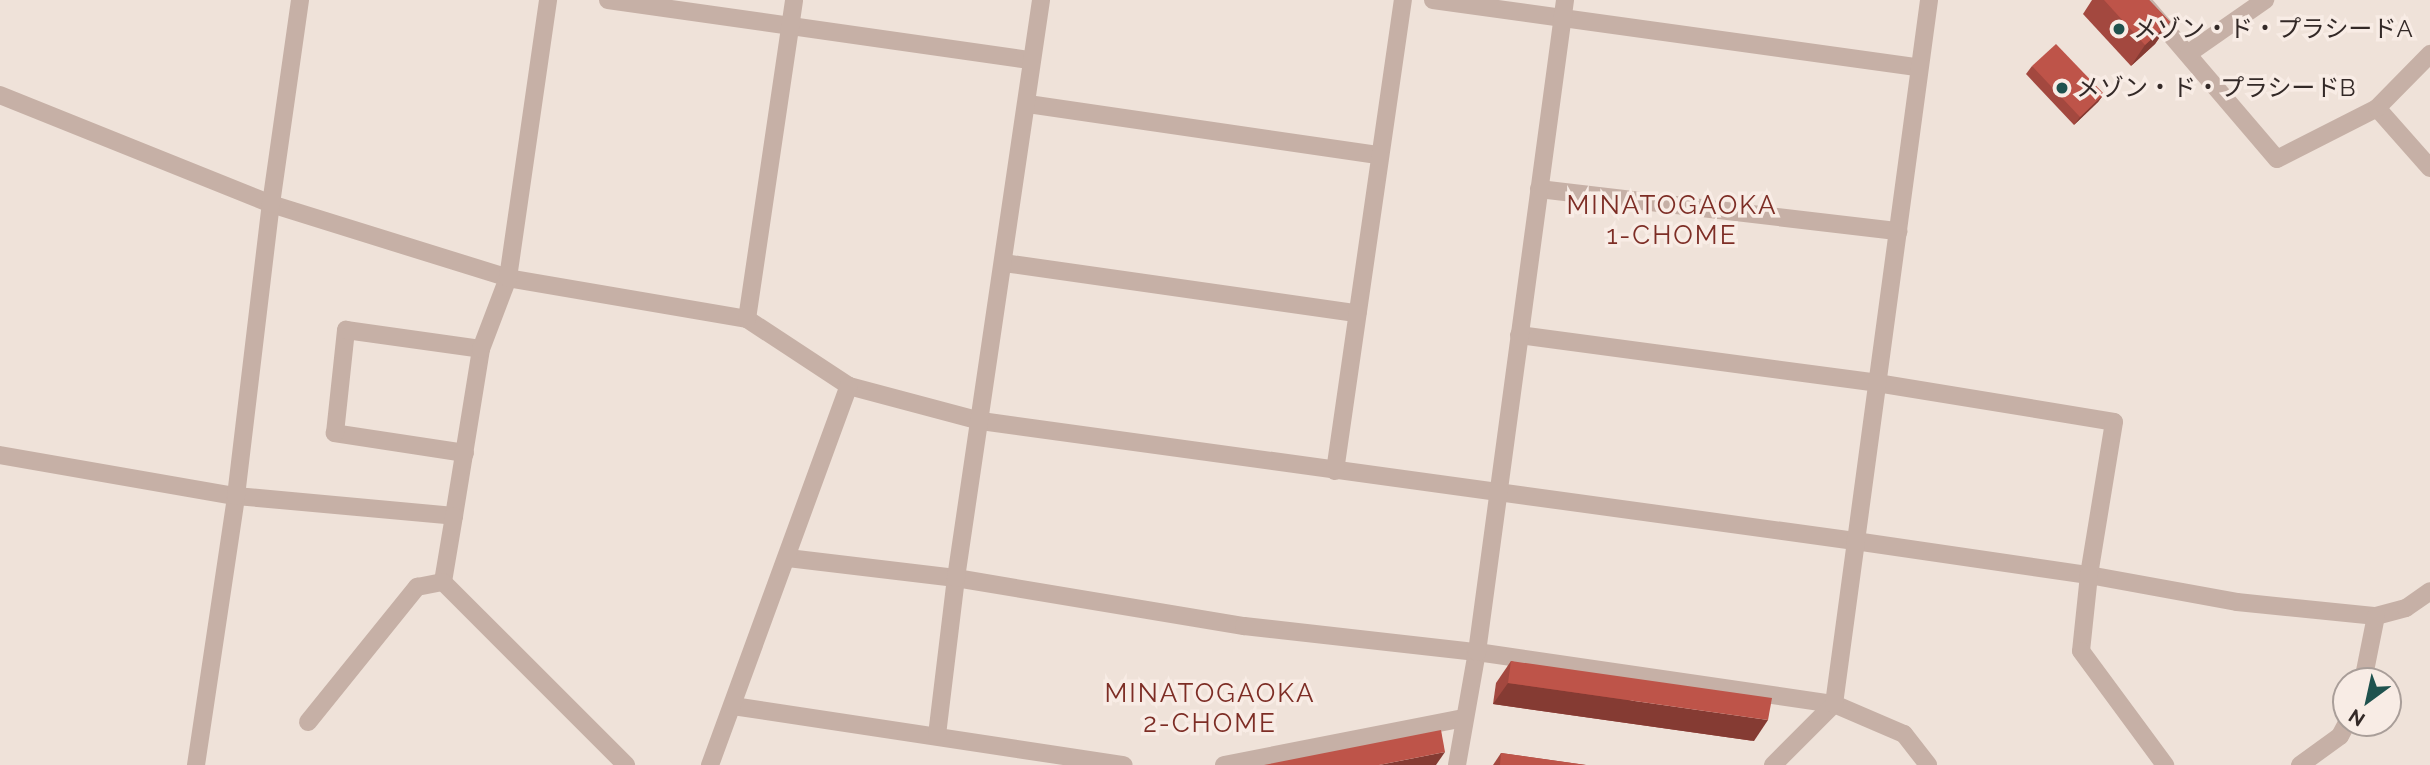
<!DOCTYPE html>
<meta charset="utf-8">
<style>
body{margin:0}
#map{position:relative;width:2430px;height:765px;overflow:hidden;background:#efe2d9;font-family:Raleway,"Noto Sans JP",sans-serif}
div>[style]{position:absolute}
.minor>*{height:18px;margin:-9px;padding:0 9px;transform-origin:9px;border-radius:9px;background:#c6b0a6}
.wall>*{inset:0;background:#a3483f}
.shaded-wall>*{inset:0;background:#853b33}
.building>*{inset:0;background:#be5449}
.dots>*{width:19px;height:19px;translate:-50% -50%;box-sizing:border-box;border:4px solid #f8ece5;border-radius:50%}
span{translate:-50% -50%;white-space:nowrap;text-align:center;line-height:1.15;-webkit-text-stroke:7px #f8ece5;paint-order:stroke}
.poi-label{font-size:24px;color:#332927}
.left{translate:0 -50%;text-align:left}
.neighbourhood-label{font-size:26px;color:#7d2d25;letter-spacing:2px}
.north{position:absolute;left:2332px;top:667px;width:70px;height:70px;box-sizing:border-box;background:#f8ece5;border:2px solid #a99e99;border-radius:50%;rotate:213deg;font-size:19px;font-weight:700;line-height:28px;text-align:center;color:#332927}
.north::after{content:'';display:block;margin:auto;width:24px;height:32px;background:#1f524e;clip-path:polygon(50% 0,100% 100%,50% 72%,0 100%)}
</style>
<div id="map">
<div class="minor">
<div style="left:608px;top:0;width:428px;rotate:8.1deg"></div>
<div style="left:1433px;top:0;width:490px;rotate:7.9deg"></div>
<div style="left:2141px;top:0;width:209px;rotate:49.5deg"></div>
<div style="left:2277px;top:159px;width:112px;rotate:-27deg"></div>
<div style="left:2377px;top:108px;width:80px;rotate:48.5deg"></div>
<div style="left:2189px;top:53px;width:93px;rotate:-34.9deg"></div>
<div style="left:0;top:95px;width:292px;rotate:21.9deg"></div>
<div style="left:271px;top:204px;width:248px;rotate:17.3deg"></div>
<div style="left:508px;top:278px;width:242px;rotate:9.7deg"></div>
<div style="left:747px;top:319px;width:122px;rotate:33.3deg"></div>
<div style="left:849px;top:386px;width:137px;rotate:14.9deg"></div>
<div style="left:981px;top:421px;width:882px;rotate:7.82deg"></div>
<div style="left:1855px;top:541px;width:236px;rotate:8.3deg"></div>
<div style="left:2089px;top:575px;width:150px;rotate:10.3deg"></div>
<div style="left:2237px;top:602px;width:140px;rotate:5.8deg"></div>
<div style="left:2376px;top:616px;width:31px;rotate:-15deg"></div>
<div style="left:2406px;top:608px;width:29px;rotate:-35deg"></div>
<div style="left:1028px;top:104px;width:355px;rotate:8.3deg"></div>
<div style="left:2377px;top:108px;width:76px;rotate:-45.5deg"></div>
<div style="left:1539px;top:189px;width:362px;rotate:6.7deg"></div>
<div style="left:1004px;top:263px;width:357px;rotate:8.1deg"></div>
<div style="left:747px;top:319px;width:322px;rotate:-81.6deg"></div>
<div style="left:1519px;top:335px;width:361px;rotate:7.6deg"></div>
<div style="left:1877px;top:383px;width:240px;rotate:9.3deg"></div>
<div style="left:2114px;top:422px;width:155px;rotate:99.3deg"></div>
<div style="left:2089px;top:575px;width:76px;rotate:96deg"></div>
<div style="left:2081px;top:651px;width:142px;rotate:53.6deg"></div>
<div style="left:465px;top:453px;width:132px;rotate:-171.3deg"></div>
<div style="left:335px;top:433px;width:104px;rotate:-83.9deg"></div>
<div style="left:346px;top:330px;width:136px;rotate:8deg"></div>
<div style="left:0;top:455px;width:240px;rotate:9.9deg"></div>
<div style="left:236px;top:496px;width:219px;rotate:5.2deg"></div>
<div style="left:454px;top:516px;width:169px;rotate:-80.8deg"></div>
<div style="left:481px;top:349px;width:76px;rotate:-69.2deg"></div>
<div style="left:508px;top:278px;width:281px;rotate:-81.8deg"></div>
<div style="left:1335px;top:471px;width:476px;rotate:-81.8deg"></div>
<div style="left:454px;top:516px;width:67px;rotate:99.5deg"></div>
<div style="left:443px;top:582px;width:259px;rotate:45deg"></div>
<div style="left:788px;top:558px;width:169px;rotate:6.8deg"></div>
<div style="left:956px;top:578px;width:292px;rotate:9.5deg"></div>
<div style="left:1244px;top:626px;width:234px;rotate:6.4deg"></div>
<div style="left:1477px;top:652px;width:361px;rotate:8.3deg"></div>
<div style="left:1834px;top:704px;width:76px;rotate:23.2deg"></div>
<div style="left:1904px;top:734px;width:39px;rotate:52deg"></div>
<div style="left:2363px;top:681px;width:66px;rotate:-78.7deg"></div>
<div style="left:733px;top:706px;width:395px;rotate:8.6deg"></div>
<div style="left:308px;top:722px;width:174px;rotate:-51.1deg"></div>
<div style="left:417px;top:587px;width:26px;rotate:-11deg"></div>
<div style="left:937px;top:735px;width:158px;rotate:-83.1deg"></div>
<div style="left:956px;top:578px;width:584px;rotate:-81.63deg"></div>
<div style="left:196px;top:765px;width:272px;rotate:-81.5deg"></div>
<div style="left:236px;top:496px;width:294px;rotate:-83.2deg"></div>
<div style="left:271px;top:204px;width:206px;rotate:-81.9deg"></div>
<div style="left:710px;top:765px;width:404px;rotate:-69.9deg"></div>
<div style="left:1224px;top:765px;width:245px;rotate:-11.1deg"></div>
<div style="left:1457px;top:765px;width:115px;rotate:-80deg"></div>
<div style="left:1477px;top:652px;width:658px;rotate:-82.31deg"></div>
<div style="left:1773px;top:765px;width:86px;rotate:-45deg"></div>
<div style="left:1834px;top:704px;width:710px;rotate:-82.31deg"></div>
<div style="left:2300px;top:765px;width:49px;rotate:-35.9deg"></div>
<div style="left:2340px;top:736px;width:15px;rotate:-62deg"></div>
</div>
<div class="wall">
<div style="clip-path:polygon(2092px 0,2149px 0,2170px 22px,2155px 44px,2131px 66px,2083px 14px)"></div>
<div style="clip-path:polygon(2032px 66px,2104px 94px,2098px 102px,2074px 125px,2026px 74px)"></div>
<div style="clip-path:polygon(1511px 661px,1754px 741px,1493px 704px,1496px 683px)"></div>
<div style="clip-path:polygon(1501px 753px,1586px 765px,1493px 765px)"></div>
</div>
<div class="shaded-wall">
<div style="clip-path:polygon(2170px 22px,2155px 44px,2131px 66px,2145px 45px)"></div>
<div style="clip-path:polygon(2104px 94px,2098px 102px,2074px 125px,2080px 117px)"></div>
<div style="clip-path:polygon(1508px 683px,1768px 720px,1754px 741px,1493px 704px)"></div>
<div style="clip-path:polygon(1445px 752px,1436px 765px,1379px 765px)"></div>
</div>
<div class="building">
<div style="clip-path:polygon(2104px 0,2149px 0,2170px 22px,2145px 45px)"></div>
<div style="clip-path:polygon(2056px 44px,2104px 94px,2080px 117px,2032px 66px)"></div>
<div style="clip-path:polygon(1511px 661px,1772px 698px,1768px 720px,1508px 683px)"></div>
<div style="clip-path:polygon(1441px 730px,1445px 752px,1379px 765px,1264px 765px)"></div>
<div style="clip-path:polygon(1501px 753px,1586px 765px,1500px 765px)"></div>
</div>
<div class="dots">
<div style="left:2119px;top:29px;background:#1f524e"></div>
<div style="left:2062px;top:88px;background:#1f524e"></div>
</div>
<div class="poi-label">
<span class="left" style="left:2133px;top:29px">メゾン・ド・プラシードA</span>
<span class="left" style="left:2076px;top:88px">メゾン・ド・プラシードB</span>
</div>
<div class="neighbourhood-label">
<span style="left:1672px;top:221px">MINATOGAOKA<br>1-CHOME</span>
<span style="left:1210px;top:709px">MINATOGAOKA<br>2-CHOME</span>
</div>
<div class="north">N</div>
</div>
